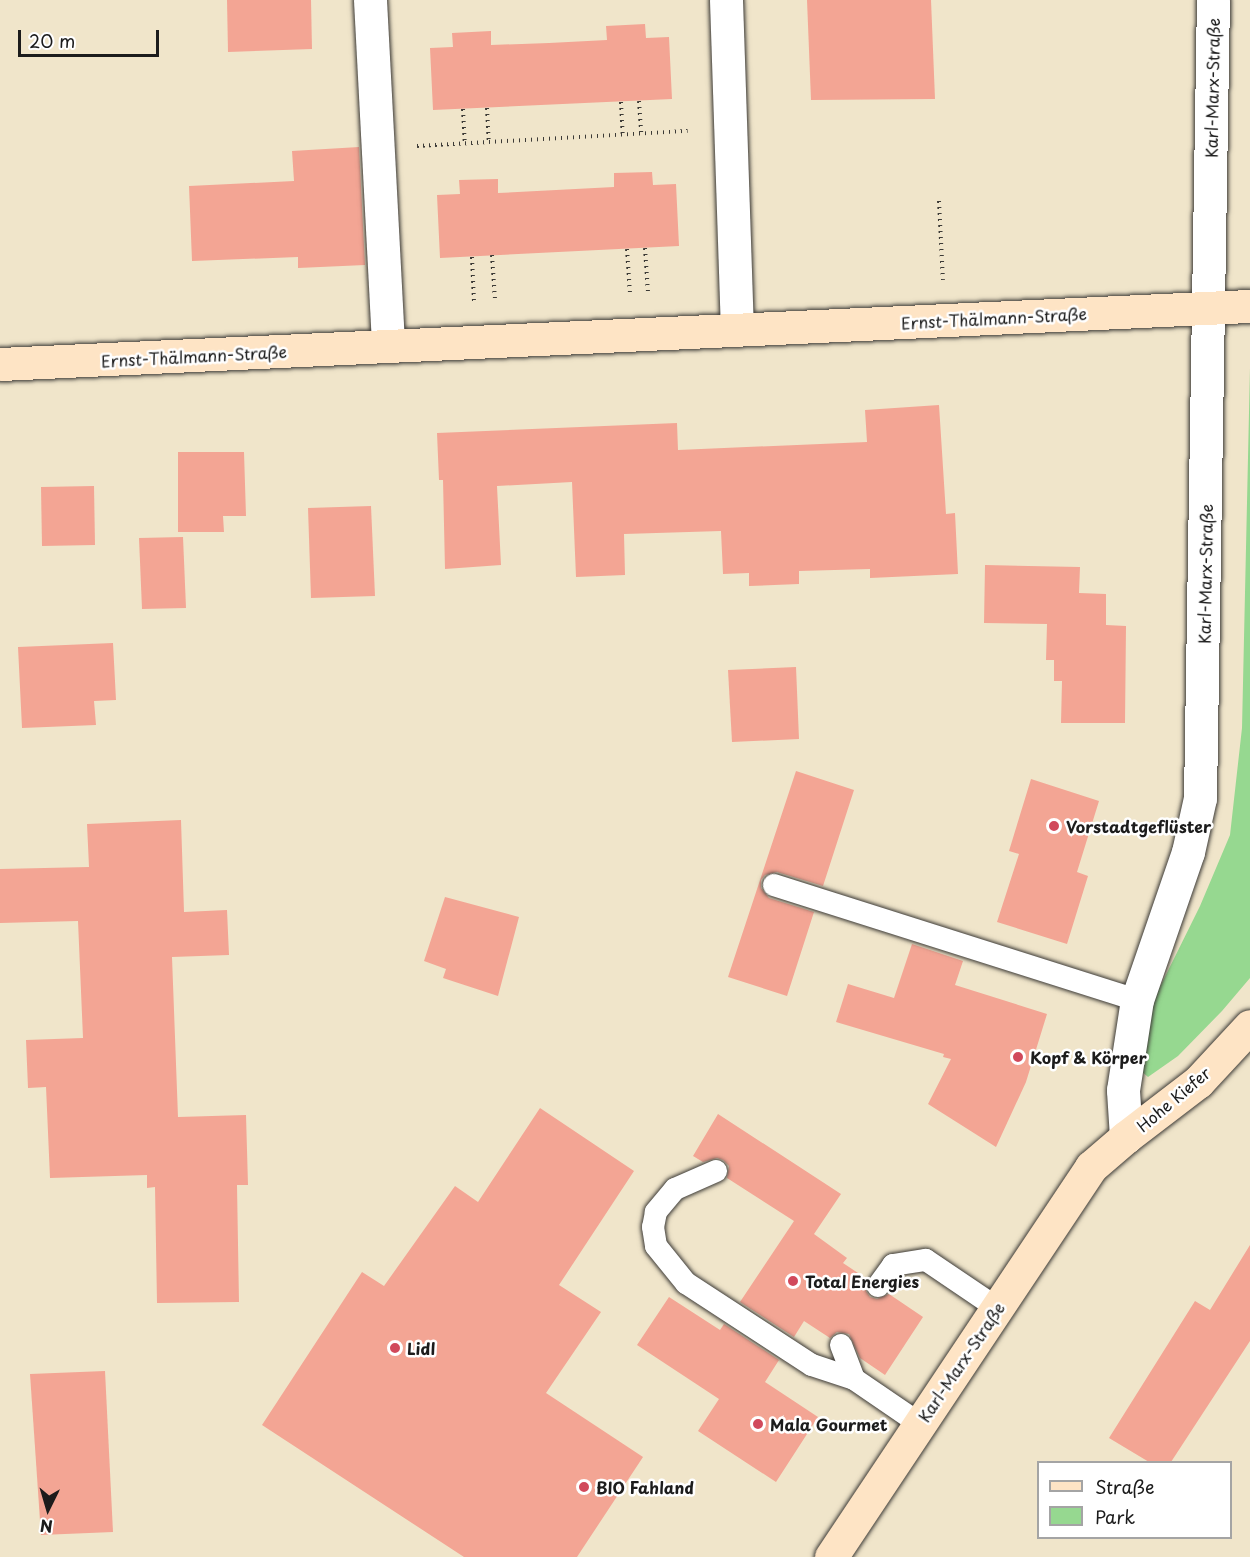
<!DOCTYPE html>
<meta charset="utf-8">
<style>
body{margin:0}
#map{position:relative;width:1250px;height:1557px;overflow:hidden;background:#f0e5ca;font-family:"Playpen Sans",sans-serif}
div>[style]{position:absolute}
.green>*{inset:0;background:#96d890}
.building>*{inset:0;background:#f3a594}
.path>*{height:4px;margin-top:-2px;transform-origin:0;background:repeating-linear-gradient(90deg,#3c3a36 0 1.5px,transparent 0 6px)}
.roads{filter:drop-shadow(0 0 2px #3c3a36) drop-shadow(0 0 2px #3c3a36)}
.lane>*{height:22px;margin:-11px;padding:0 11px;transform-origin:11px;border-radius:11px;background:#fff}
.street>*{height:33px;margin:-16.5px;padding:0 16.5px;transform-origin:16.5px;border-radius:16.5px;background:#fff}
.secondary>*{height:33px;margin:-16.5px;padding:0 16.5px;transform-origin:16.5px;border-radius:16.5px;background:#fee4c5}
.dots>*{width:16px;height:16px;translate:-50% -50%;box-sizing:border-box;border:3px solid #fff;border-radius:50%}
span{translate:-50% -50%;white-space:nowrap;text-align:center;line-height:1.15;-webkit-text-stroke:5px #fff;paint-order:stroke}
.street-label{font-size:16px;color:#1c1c1c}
.poi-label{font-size:16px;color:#1c1c1c;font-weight:700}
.left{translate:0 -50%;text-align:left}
.legend{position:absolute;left:1037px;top:1461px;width:195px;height:78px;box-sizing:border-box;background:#fff;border:2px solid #a4a4a4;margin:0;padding:8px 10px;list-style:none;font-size:18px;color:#1c1c1c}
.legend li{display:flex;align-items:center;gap:12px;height:30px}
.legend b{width:30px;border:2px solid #a4a4a4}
.north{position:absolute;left:18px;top:1479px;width:60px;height:60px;-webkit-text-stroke:4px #fff;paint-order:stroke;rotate:185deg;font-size:16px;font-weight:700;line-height:24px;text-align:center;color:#1c1c1c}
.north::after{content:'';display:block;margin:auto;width:21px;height:27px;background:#1c1c1c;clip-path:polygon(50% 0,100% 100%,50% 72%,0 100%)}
.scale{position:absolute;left:18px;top:30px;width:141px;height:27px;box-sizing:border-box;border:3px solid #1c1c1c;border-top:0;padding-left:8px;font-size:18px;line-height:21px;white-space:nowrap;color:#1c1c1c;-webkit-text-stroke:4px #fff;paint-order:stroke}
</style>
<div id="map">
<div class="green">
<div style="clip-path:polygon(1250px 367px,1250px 978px,1222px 1011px,1178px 1056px,1148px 1077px,1140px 1070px,1155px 997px,1200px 906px,1230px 835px,1242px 728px)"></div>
</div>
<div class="building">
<div style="clip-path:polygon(227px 0,311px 0,312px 49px,228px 52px)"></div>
<div style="clip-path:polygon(807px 0,931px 0,935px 99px,811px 100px)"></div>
<div style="clip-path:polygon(645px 24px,646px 38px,669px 37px,672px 99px,433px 110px,430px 48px,453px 47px,452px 33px,491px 31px,491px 45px,549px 43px,607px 40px,606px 26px)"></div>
<div style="clip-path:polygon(359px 147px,365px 265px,298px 268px,298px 257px,192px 261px,189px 186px,294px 181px,292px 151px)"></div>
<div style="clip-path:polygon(652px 172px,653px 185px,676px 184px,679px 246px,440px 258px,437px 195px,460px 194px,459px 180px,498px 179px,498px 193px,614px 187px,614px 173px)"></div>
<div style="clip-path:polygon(939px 405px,946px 514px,955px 513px,958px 574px,870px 578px,870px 569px,799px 571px,799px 584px,749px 586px,749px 573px,723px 574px,721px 531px,624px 534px,625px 575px,576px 577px,572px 482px,497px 486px,501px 565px,445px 569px,443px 480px,439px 480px,437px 433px,677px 423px,678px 450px,867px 442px,865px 410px)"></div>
<div style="clip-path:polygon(178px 452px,244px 452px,246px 516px,223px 516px,224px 532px,178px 532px)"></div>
<div style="clip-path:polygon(94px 486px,95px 545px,42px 546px,41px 487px)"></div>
<div style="clip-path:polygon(371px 506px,375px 596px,311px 598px,308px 508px)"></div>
<div style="clip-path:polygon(183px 537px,186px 608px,142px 609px,139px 538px)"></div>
<div style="clip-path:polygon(985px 565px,1080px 567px,1079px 593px,1106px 594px,1106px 625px,1126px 626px,1125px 723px,1061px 723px,1062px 681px,1054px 681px,1054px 660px,1046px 660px,1047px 624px,984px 623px)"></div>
<div style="clip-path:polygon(113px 643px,116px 700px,94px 701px,96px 725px,22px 728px,18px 647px)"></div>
<div style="clip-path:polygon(796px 667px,799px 739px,732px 742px,728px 670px)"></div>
<div style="clip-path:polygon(796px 771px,854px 790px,823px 886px,777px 872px,765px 875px,761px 880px,761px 888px,769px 898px,814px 912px,787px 996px,728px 977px)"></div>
<div style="clip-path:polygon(1031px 779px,1099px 801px,1077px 872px,1088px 876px,1067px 944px,997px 922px,1019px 854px,1009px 851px)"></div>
<div style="clip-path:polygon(181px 820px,184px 912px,227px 910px,229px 955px,172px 957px,178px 1117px,246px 1115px,248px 1185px,237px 1185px,239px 1302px,157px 1303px,155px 1187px,147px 1188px,147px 1175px,50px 1178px,46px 1087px,28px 1088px,26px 1040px,83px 1038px,78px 921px,0 923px,0 869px,89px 867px,87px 824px)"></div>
<div style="clip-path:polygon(445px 897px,519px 917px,498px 996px,443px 978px,446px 969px,424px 961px)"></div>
<div style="clip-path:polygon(912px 944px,963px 961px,955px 985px,1047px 1014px,1026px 1082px,996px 1147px,928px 1104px,951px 1059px,943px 1057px,944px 1054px,836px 1022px,848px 984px,894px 998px)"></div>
<div style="clip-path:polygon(540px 1108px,634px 1171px,559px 1285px,601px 1312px,546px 1393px,643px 1457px,577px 1557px,464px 1557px,262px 1425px,362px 1272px,384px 1286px,455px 1186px,478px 1202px)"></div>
<div style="clip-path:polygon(718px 1114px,841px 1194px,814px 1234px,847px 1258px,843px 1263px,867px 1279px,866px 1291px,870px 1297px,877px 1299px,889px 1294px,923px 1317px,885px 1375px,860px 1358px,849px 1334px,837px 1332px,830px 1338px,804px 1321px,794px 1337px,740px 1302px,794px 1221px,727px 1178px,729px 1166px,723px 1160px,717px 1158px,703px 1162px,693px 1156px)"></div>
<div style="clip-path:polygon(1250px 1245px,1250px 1341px,1171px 1462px,1149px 1462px,1109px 1438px,1195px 1301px,1210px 1310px)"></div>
<div style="clip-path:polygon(669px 1297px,720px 1330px,724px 1324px,779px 1360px,765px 1382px,818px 1417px,776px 1482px,698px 1431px,719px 1399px,637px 1345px)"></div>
<div style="clip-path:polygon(105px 1371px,113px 1532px,41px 1535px,30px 1374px)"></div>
</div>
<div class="path">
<div style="left:639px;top:101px;width:32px;rotate:86deg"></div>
<div style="left:621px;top:102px;width:33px;rotate:87deg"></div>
<div style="left:487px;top:108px;width:34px;rotate:87deg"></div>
<div style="left:463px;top:109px;width:35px;rotate:87deg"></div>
<div style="left:417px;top:146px;width:271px;rotate:-3.2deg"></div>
<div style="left:939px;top:201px;width:79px;rotate:87.1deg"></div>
<div style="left:645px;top:248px;width:44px;rotate:86.1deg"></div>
<div style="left:627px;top:249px;width:44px;rotate:86.1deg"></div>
<div style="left:492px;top:255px;width:44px;rotate:86.1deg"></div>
<div style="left:472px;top:257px;width:44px;rotate:87.4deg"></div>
</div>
<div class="roads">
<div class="lane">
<div style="left:774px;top:885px;width:381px;rotate:17.6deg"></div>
<div style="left:716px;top:1171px;width:45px;rotate:156.3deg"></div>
<div style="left:675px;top:1189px;width:30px;rotate:130deg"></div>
<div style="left:656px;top:1212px;width:15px;rotate:101deg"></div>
<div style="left:653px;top:1227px;width:19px;rotate:81deg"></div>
<div style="left:656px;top:1246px;width:48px;rotate:51deg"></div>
<div style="left:686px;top:1283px;width:150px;rotate:33.1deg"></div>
<div style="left:812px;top:1365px;width:44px;rotate:18.4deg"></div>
<div style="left:878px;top:1286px;width:26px;rotate:-54deg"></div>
<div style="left:893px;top:1265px;width:33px;rotate:-9deg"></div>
<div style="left:926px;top:1260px;width:86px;rotate:34.1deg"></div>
<div style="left:841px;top:1345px;width:36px;rotate:69deg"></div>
<div style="left:854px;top:1379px;width:80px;rotate:34.3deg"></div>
</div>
<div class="street">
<div style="left:370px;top:0;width:346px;rotate:87deg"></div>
<div style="left:726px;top:0;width:330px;rotate:88.1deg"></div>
<div style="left:1126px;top:1137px;width:47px;rotate:-93.7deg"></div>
<div style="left:1123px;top:1090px;width:91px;rotate:-81.2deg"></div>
<div style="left:1137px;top:1000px;width:157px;rotate:-71deg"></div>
<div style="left:1188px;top:852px;width:55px;rotate:-77.5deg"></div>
<div style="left:1200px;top:798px;width:798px;rotate:-89.07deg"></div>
</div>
<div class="secondary">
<div style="left:0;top:364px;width:1251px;rotate:-2.66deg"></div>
<div style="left:831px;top:1557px;width:469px;rotate:-56.3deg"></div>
<div style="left:1091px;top:1167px;width:46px;rotate:-40.6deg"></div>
<div style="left:1126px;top:1137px;width:91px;rotate:-37.4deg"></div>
<div style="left:1198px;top:1082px;width:76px;rotate:-47.1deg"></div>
</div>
</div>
<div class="dots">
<div style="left:1054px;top:826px;background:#d1495b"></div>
<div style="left:1018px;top:1057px;background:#d1495b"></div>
<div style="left:793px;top:1281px;background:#d1495b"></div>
<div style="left:395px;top:1348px;background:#d1495b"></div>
<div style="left:758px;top:1424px;background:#d1495b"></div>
<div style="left:584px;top:1487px;background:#d1495b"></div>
</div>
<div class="street-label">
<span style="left:1212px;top:88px;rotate:-89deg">Karl-Marx-Straße</span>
<span style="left:994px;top:318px;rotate:-3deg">Ernst-Thälmann-Straße</span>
<span style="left:194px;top:356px;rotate:-3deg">Ernst-Thälmann-Straße</span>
<span style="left:1205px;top:574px;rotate:-89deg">Karl-Marx-Straße</span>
<span style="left:1173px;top:1099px;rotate:-40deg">Hohe Kiefer</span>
<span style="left:961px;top:1362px;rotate:-56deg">Karl-Marx-Straße</span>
</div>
<div class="poi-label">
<span class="left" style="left:1066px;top:826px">Vorstadtgeflüster</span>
<span class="left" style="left:1030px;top:1057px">Kopf &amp; Körper</span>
<span class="left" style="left:805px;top:1281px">Total Energies</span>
<span class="left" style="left:407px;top:1348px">Lidl</span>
<span class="left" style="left:770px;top:1424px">Mala Gourmet</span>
<span class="left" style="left:596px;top:1487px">BIO Fahland</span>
</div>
<ul class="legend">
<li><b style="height:8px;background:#fee4c5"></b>Straße</li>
<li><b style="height:16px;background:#96d890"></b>Park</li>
</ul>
<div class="north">N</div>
<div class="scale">20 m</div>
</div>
